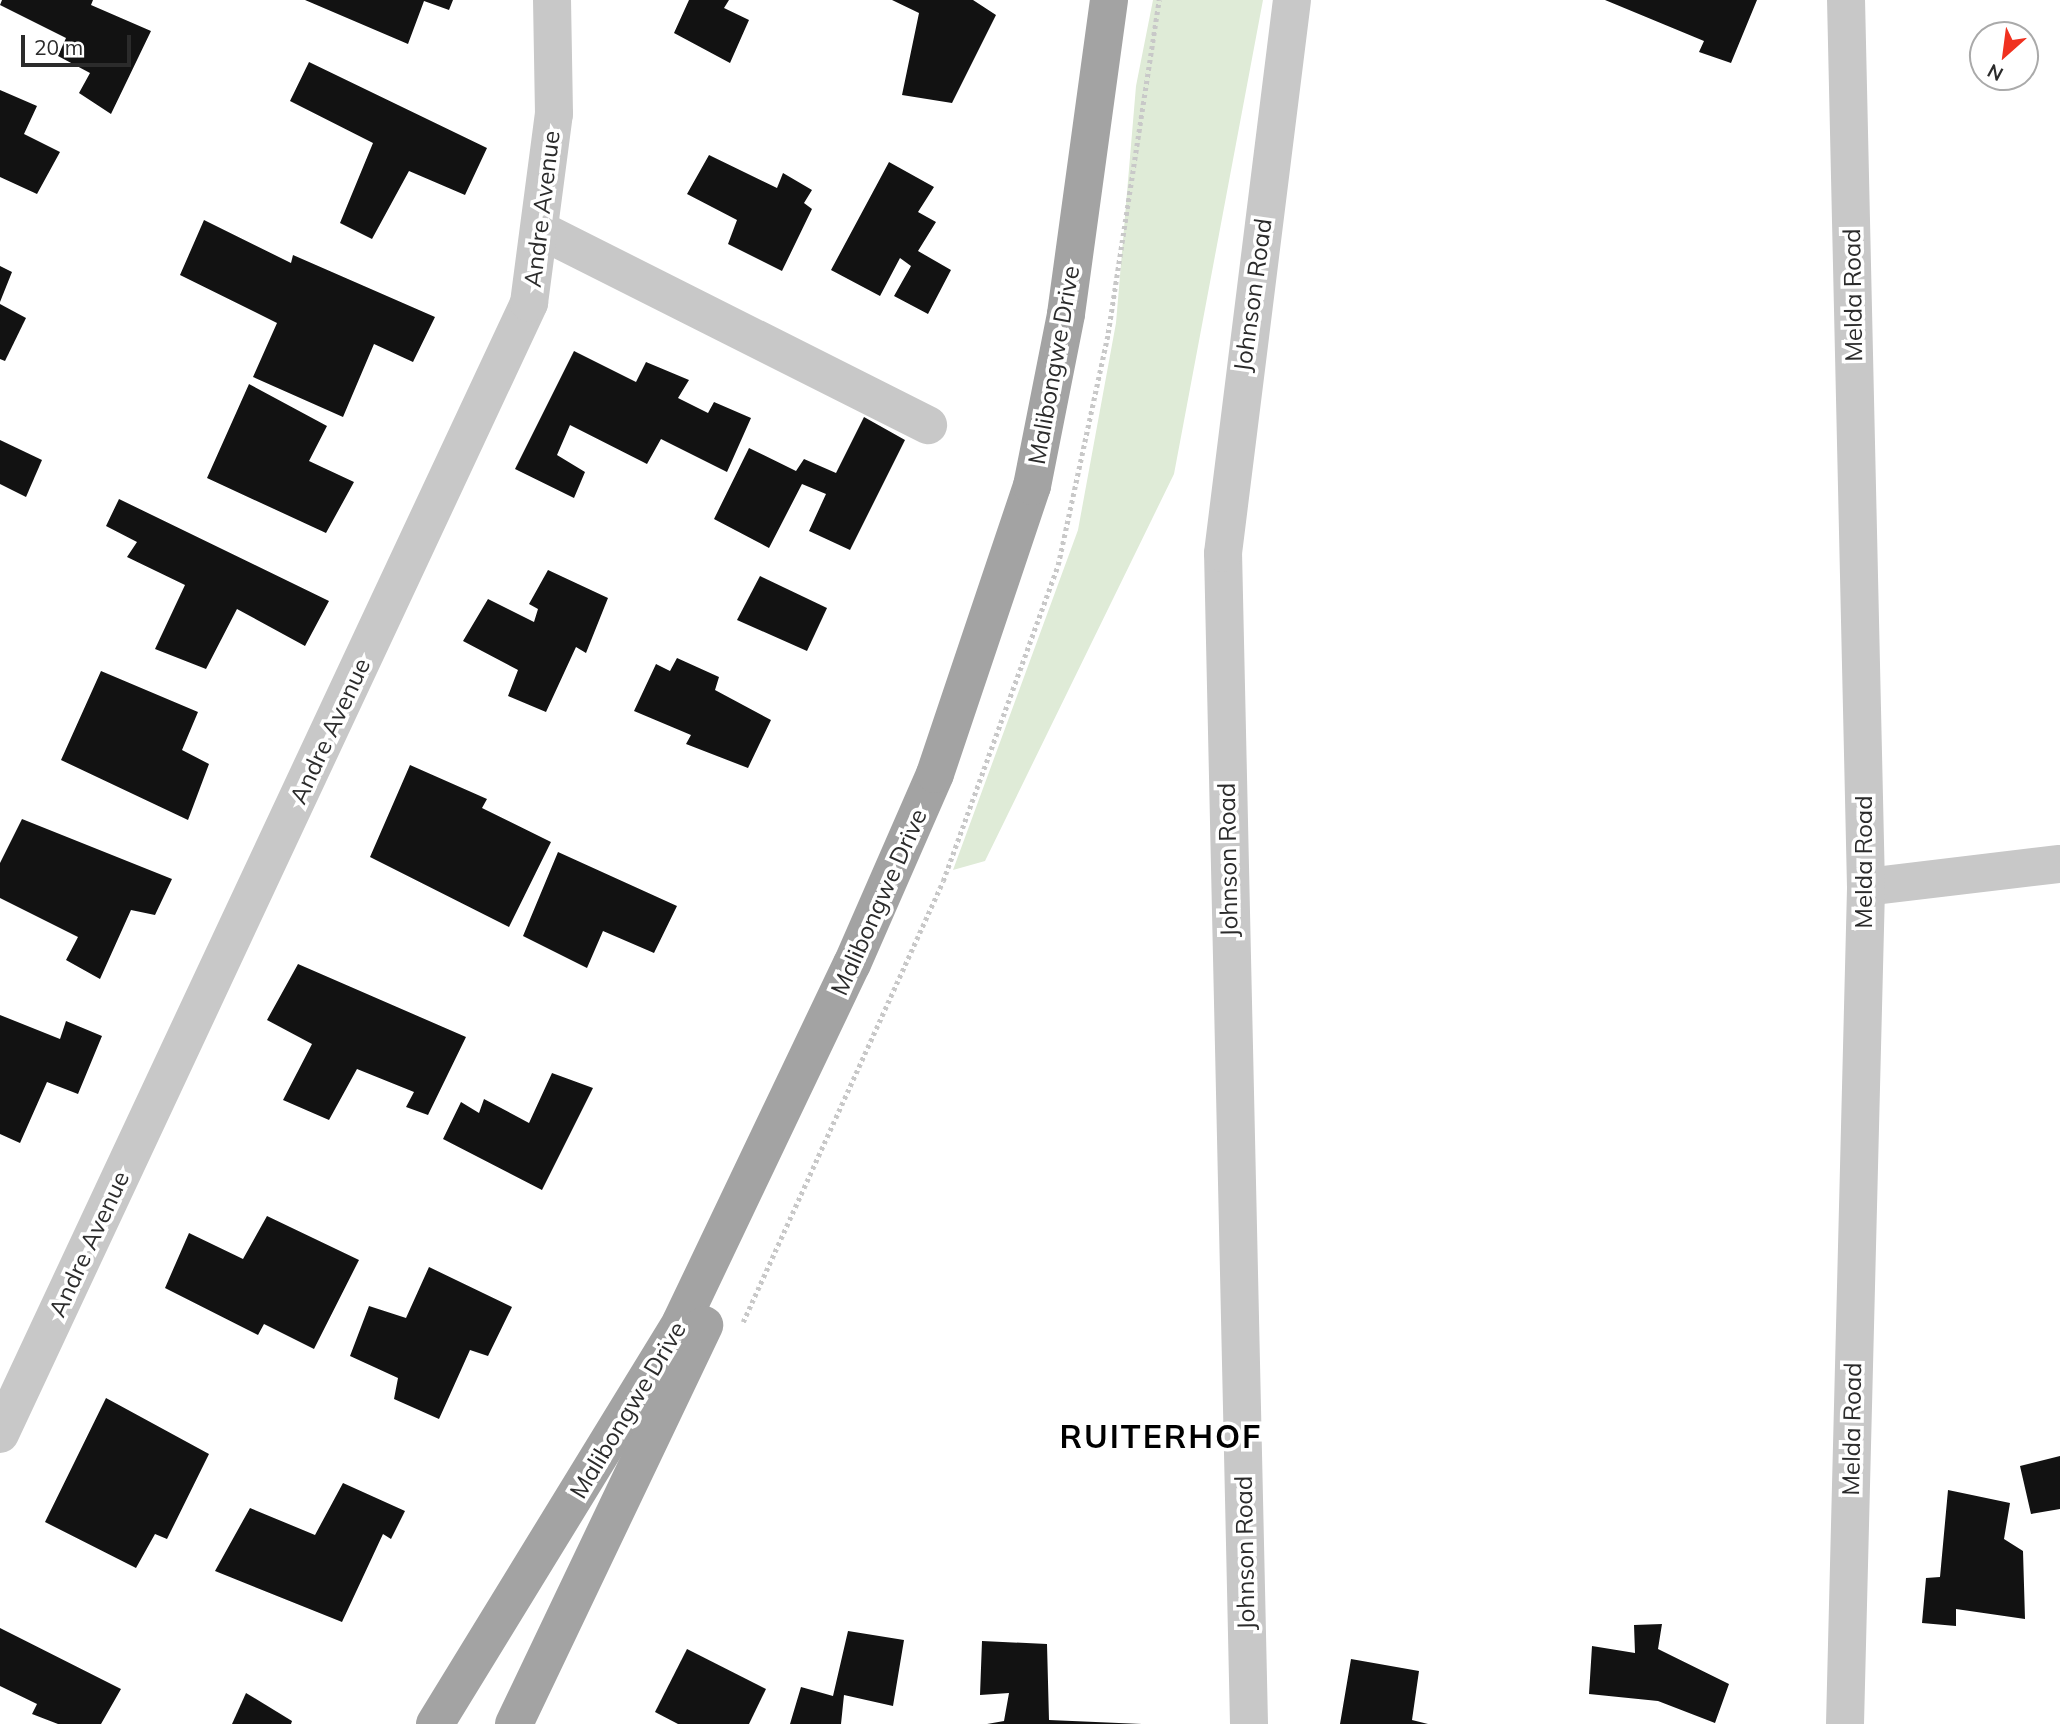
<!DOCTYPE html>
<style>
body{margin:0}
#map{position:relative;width:2060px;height:1724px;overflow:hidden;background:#fff;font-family:Mulish,sans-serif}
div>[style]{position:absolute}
.green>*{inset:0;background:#dfebd7}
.building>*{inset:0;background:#121212}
.path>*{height:4.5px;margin-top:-2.25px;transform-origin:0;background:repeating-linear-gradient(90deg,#c8c8c8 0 3.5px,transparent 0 7px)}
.minor>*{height:38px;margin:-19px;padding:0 19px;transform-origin:19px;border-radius:19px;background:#c8c8c8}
.major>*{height:38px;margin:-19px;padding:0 19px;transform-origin:19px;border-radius:19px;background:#a3a3a3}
span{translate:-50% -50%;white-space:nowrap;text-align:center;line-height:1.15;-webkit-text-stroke:7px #fff;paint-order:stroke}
.street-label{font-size:24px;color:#2b2b2b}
.district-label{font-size:32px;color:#000;font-weight:700;letter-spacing:2px}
.north{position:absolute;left:1969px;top:21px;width:70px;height:70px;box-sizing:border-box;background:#fff;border:2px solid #aaa;border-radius:50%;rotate:208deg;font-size:19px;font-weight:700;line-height:28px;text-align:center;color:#2b2b2b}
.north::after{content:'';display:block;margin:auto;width:24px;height:32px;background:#f0311f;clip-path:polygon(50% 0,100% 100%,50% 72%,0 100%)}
.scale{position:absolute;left:21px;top:35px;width:110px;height:32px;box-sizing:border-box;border:4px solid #2b2b2b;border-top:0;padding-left:9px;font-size:21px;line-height:24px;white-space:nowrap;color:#2b2b2b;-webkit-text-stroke:5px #fff;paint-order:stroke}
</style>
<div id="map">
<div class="green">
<div style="clip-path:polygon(1153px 0,1263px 0,1174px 474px,985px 861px,953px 870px,1078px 530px,1116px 323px,1136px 86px)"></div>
</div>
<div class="building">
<div style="clip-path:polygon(2px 0,93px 0,91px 5px,151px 31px,111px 114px,79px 93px,90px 73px,58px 56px,66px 38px,0 5px)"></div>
<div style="clip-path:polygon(305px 0,453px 0,449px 10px,424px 1px,408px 44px)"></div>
<div style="clip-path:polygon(689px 0,729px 0,724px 8px,749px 20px,730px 63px,674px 33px)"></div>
<div style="clip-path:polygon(892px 0,973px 0,996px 15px,952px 103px,902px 95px,919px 13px)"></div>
<div style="clip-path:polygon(1605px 0,1757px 0,1731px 63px,1699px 52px,1704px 41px)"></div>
<div style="clip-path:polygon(309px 62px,487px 148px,465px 195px,409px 171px,372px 239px,340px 223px,373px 143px,290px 101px)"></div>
<div style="clip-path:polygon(0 90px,37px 106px,24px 134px,60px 152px,37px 194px,0 177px)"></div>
<div style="clip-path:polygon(709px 155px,777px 188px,783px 173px,812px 190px,804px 203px,812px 209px,782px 271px,728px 244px,737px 220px,687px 194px)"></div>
<div style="clip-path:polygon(889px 162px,934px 187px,918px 212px,936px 222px,918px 251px,951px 270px,928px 314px,894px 296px,911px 266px,900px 258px,880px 296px,831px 270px)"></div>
<div style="clip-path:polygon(204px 220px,291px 263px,293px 255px,435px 317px,413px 362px,374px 344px,343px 417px,253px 377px,277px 323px,180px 275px)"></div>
<div style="clip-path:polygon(0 266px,12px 272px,0 302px)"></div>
<div style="clip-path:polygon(0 304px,26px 318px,5px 361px,0 359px)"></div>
<div style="clip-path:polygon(574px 351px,636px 382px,646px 362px,689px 380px,678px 398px,708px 413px,714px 402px,751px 418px,727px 472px,661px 439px,647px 464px,570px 425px,557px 455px,585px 472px,574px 498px,515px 469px)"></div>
<div style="clip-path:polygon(249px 384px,327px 426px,309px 461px,354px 482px,326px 533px,207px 478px)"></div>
<div style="clip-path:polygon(864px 417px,905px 440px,850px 550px,809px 531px,826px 494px,802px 484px,769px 548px,714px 519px,749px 448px,796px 471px,804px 459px,836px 473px)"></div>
<div style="clip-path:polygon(0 440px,42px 460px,26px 497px,0 484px)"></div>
<div style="clip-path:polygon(119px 499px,329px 601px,305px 646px,237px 609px,206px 669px,155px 649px,185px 585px,127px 557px,137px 542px,106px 526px)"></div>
<div style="clip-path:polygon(548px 570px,608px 598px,586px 653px,576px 647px,546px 712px,508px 696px,518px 670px,463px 641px,488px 599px,534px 622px,538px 609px,529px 604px)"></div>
<div style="clip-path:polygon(760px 576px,827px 608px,807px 651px,737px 620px)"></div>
<div style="clip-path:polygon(677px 658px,719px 677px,715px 690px,771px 720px,748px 768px,686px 744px,691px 735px,634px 711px,656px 664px,670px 671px)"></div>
<div style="clip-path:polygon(101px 671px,198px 712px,182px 750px,209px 764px,188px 820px,61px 760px)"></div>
<div style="clip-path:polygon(410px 765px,487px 799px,482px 808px,551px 842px,509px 927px,370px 857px)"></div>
<div style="clip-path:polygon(22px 819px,172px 879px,155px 915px,131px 910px,100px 979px,66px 960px,78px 937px,0 898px,0 863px)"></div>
<div style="clip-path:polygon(558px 852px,677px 906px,654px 953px,603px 931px,587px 968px,523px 936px)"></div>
<div style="clip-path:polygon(298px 964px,466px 1037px,428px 1115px,406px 1107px,414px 1092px,357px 1069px,329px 1120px,283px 1100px,312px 1044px,267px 1020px)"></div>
<div style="clip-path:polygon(0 1015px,60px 1039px,66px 1021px,102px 1036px,78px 1094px,47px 1082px,20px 1143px,0 1134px)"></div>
<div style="clip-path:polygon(552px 1073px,593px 1088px,542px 1190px,443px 1139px,461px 1102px,479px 1113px,484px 1099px,529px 1123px)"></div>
<div style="clip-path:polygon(267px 1216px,359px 1260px,314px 1349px,264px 1324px,258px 1335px,165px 1288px,189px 1233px,243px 1259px)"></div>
<div style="clip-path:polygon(429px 1267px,512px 1307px,488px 1356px,470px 1350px,439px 1419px,394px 1399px,398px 1378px,350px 1356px,369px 1306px,406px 1318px)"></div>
<div style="clip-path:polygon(106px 1398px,209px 1454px,167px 1539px,155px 1534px,136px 1568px,45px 1522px)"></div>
<div style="clip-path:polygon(2060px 1456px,2060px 1509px,2031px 1514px,2020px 1466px)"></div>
<div style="clip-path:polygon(343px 1483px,405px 1511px,391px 1539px,383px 1534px,342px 1622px,215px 1571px,250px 1508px,315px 1535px)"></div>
<div style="clip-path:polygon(1948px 1490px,2010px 1503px,2004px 1539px,2023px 1551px,2025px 1619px,1956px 1609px,1956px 1626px,1922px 1623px,1926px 1578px,1940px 1577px)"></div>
<div style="clip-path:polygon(1662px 1624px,1658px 1649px,1729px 1684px,1715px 1723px,1658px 1701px,1589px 1694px,1592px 1646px,1635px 1653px,1634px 1625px)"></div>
<div style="clip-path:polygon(0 1628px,121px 1689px,101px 1724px,58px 1724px,32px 1714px,37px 1704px,0 1686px)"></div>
<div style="clip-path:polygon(848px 1631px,904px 1640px,893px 1706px,844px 1695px,841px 1724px,790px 1724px,801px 1687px,833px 1696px)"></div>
<div style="clip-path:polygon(982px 1641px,1047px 1644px,1049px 1720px,1142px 1724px,987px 1724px,1004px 1721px,1009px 1693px,980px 1695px)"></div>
<div style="clip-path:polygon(687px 1649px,766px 1689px,749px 1724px,678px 1724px,655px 1712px)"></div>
<div style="clip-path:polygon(1351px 1659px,1419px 1671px,1412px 1720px,1428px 1724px,1340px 1724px)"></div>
<div style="clip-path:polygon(246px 1693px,292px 1721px,291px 1724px,232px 1724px)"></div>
</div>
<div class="path">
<div style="left:743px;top:1322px;width:484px;rotate:-65.6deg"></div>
<div style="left:943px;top:881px;width:336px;rotate:-70deg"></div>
<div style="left:1058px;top:565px;width:237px;rotate:-77.8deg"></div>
<div style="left:1108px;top:333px;width:337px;rotate:-81.3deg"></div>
</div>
<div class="minor">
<div style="left:544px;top:232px;width:430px;rotate:26.7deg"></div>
<div style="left:1866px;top:887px;width:195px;rotate:-6.8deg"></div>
<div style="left:0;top:1434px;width:1249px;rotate:-64.93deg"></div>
<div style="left:529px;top:303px;width:191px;rotate:-82.5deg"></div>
<div style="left:554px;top:114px;width:114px;rotate:-91deg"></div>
<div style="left:1249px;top:1724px;width:1171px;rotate:-91.27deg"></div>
<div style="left:1223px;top:553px;width:557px;rotate:-82.89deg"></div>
<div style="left:1845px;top:1724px;width:837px;rotate:-88.56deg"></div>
<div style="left:1866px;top:887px;width:887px;rotate:-91.29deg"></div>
</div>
<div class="major">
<div style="left:435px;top:1724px;width:471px;rotate:-58.5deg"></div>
<div style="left:681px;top:1322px;width:397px;rotate:-64.5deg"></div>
<div style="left:852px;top:964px;width:207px;rotate:-66.4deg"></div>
<div style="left:935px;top:774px;width:304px;rotate:-71.4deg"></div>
<div style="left:1032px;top:486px;width:175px;rotate:-78.8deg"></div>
<div style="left:1066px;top:314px;width:317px;rotate:-82.2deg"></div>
<div style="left:514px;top:1724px;width:442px;rotate:-64.5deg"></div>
</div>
<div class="street-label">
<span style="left:542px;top:209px;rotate:-83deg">Andre Avenue</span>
<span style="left:1253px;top:295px;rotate:-82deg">Johnson Road</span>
<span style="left:1853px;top:295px;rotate:-91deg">Melda Road</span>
<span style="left:1054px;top:365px;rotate:-80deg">Malibongwe Drive</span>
<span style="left:330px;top:731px;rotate:-65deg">Andre Avenue</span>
<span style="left:1228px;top:860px;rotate:-91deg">Johnson Road</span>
<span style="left:1864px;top:862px;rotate:-90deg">Melda Road</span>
<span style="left:879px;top:902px;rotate:-66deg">Malibongwe Drive</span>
<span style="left:89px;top:1244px;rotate:-65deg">Andre Avenue</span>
<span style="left:628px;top:1410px;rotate:-59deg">Malibongwe Drive</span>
<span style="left:1852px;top:1429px;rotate:-89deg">Melda Road</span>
<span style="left:1245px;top:1553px;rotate:-91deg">Johnson Road</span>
</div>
<div class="district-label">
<span style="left:1161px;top:1436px">RUITERHOF</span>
</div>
<div class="north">N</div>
<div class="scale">20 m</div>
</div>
